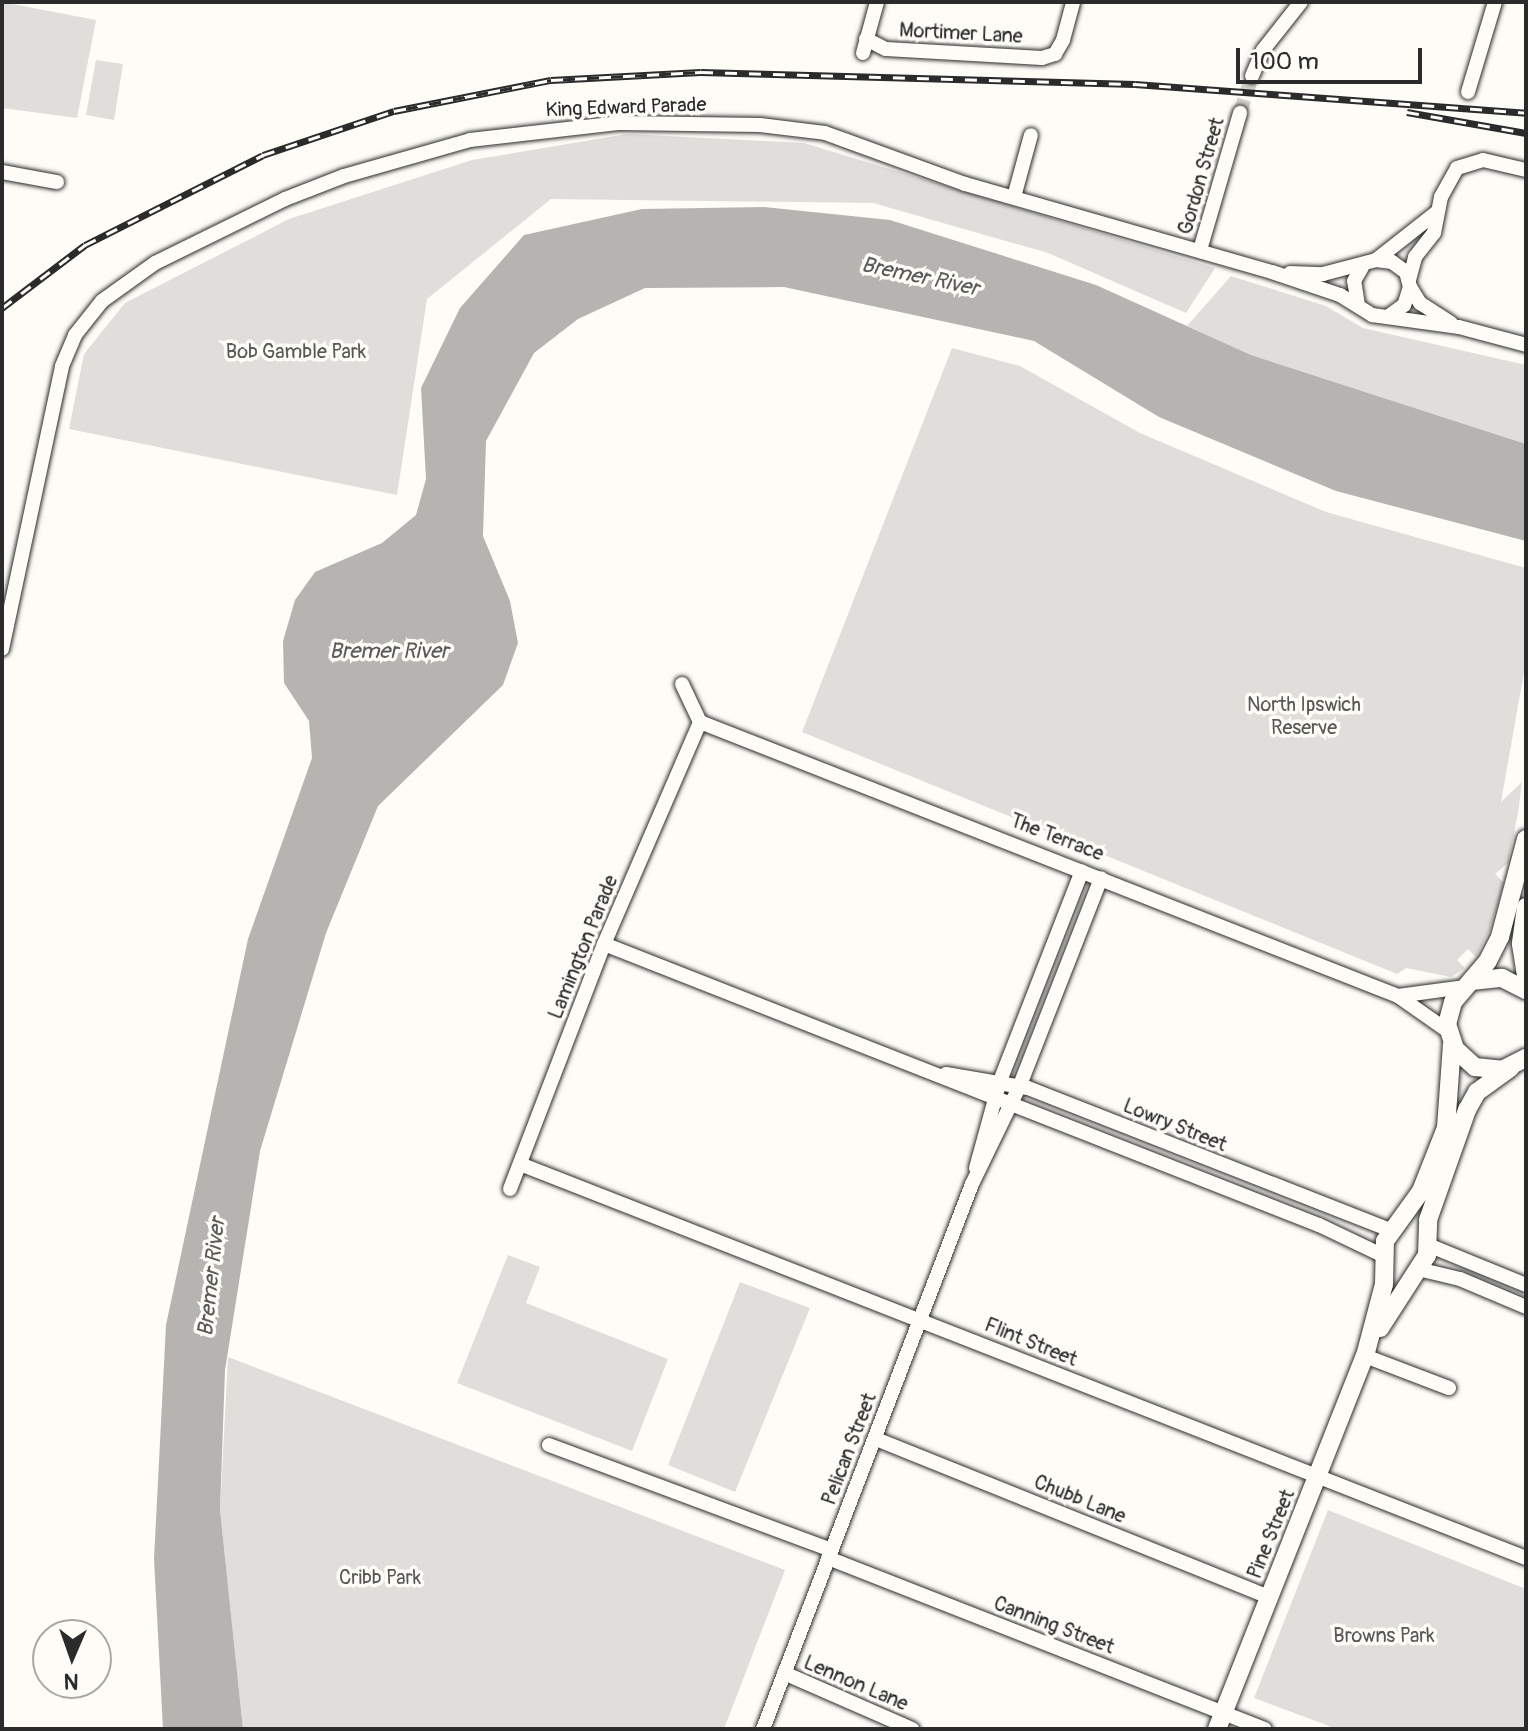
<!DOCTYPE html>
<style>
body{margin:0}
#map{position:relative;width:1528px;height:1731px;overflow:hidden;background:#fdfcf7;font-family:Pangolin,sans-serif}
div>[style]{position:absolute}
.green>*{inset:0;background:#dfdeda}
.water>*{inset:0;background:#b5b4b1}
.minor-tunnel>*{height:14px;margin-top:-7px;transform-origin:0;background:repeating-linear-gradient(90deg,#d3d2ce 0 14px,transparent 0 21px)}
.roads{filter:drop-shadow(0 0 2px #2b2b2b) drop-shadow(0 0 2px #2b2b2b)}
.minor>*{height:14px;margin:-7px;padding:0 7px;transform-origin:7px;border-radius:7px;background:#fdfcf7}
.major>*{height:18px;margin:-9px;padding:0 9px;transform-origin:9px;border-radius:9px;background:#fdfcf7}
.rail>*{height:7px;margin-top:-3.5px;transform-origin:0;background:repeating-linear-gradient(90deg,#fdfcf7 0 12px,#2b2b2b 0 24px);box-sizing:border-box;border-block:2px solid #2b2b2b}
span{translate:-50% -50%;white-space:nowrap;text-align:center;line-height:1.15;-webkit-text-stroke:7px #fdfcf7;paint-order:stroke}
.street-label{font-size:20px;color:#2b2b2b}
.park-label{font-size:20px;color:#585857}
.water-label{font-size:22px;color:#5b5b5a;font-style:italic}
.frame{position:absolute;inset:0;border:4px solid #2b2b2b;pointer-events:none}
.north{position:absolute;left:32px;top:1619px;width:80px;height:80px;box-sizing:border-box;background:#fdfcf7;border:2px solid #a9a8a5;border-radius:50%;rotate:182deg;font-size:22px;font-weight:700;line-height:32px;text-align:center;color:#2b2b2b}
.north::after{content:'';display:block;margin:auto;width:28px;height:36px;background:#2b2b2b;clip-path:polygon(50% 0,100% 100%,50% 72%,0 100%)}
.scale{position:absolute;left:1236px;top:48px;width:186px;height:36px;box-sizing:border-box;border:4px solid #2b2b2b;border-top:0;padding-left:10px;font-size:24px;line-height:28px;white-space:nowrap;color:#2b2b2b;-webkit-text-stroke:6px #fdfcf7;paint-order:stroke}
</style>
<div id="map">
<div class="green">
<div style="clip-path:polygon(2px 2px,96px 20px,77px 118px,2px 108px)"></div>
<div style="clip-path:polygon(96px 60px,123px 64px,114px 120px,86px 115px)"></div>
<div style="clip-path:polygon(627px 134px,804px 143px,1215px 268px,1186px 313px,1048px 253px,873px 203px,551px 199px,427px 299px,397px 495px,69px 429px,84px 354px,125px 303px,289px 219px,472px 160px)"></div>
<div style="clip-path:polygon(1231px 276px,1326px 306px,1363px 328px,1526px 365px,1526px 444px,1251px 355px,1187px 326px)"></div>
<div style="clip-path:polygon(952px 348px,1020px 366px,1140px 433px,1326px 512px,1526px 568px,1526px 661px,1501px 802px,1522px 782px,1518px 813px,1508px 863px,1495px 874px,1504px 883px,1490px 929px,1476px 957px,1468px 949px,1457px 960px,1465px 968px,1451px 977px,1406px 968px,1397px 974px,802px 732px)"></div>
<div style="clip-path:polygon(508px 1255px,540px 1267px,526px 1303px,668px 1359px,632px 1451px,457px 1383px)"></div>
<div style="clip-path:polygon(740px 1282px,810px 1308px,735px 1492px,668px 1465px)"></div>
<div style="clip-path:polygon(228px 1357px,785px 1570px,724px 1729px,243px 1729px,220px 1510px)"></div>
<div style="clip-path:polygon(1328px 1510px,1526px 1589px,1526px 1729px,1337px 1729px,1254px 1698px)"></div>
</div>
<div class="water">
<div style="clip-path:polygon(764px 207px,890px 220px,1096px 285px,1251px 355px,1526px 444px,1526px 541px,1336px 491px,1159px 417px,1034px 341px,784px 287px,645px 288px,578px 319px,534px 353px,486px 441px,483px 536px,510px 601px,518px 643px,503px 685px,378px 806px,326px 933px,260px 1151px,225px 1370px,220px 1510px,243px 1729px,163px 1729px,154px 1559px,166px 1325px,248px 939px,312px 758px,309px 721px,284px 683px,283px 641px,295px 600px,315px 572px,382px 543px,416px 515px,426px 479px,421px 388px,460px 308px,524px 235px,642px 209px)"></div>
</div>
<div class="minor-tunnel">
<div style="left:1240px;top:113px;width:39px;rotate:-72deg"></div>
</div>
<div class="roads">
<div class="minor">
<div style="left:866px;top:39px;width:22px;rotate:27deg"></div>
<div style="left:886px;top:49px;width:156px;rotate:3.3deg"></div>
<div style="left:1042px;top:58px;width:14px;rotate:-17deg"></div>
<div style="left:1055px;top:54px;width:16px;rotate:-60deg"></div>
<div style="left:1063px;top:40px;width:39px;rotate:-75deg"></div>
<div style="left:863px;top:53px;width:53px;rotate:-74.6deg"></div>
<div style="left:1252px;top:76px;width:28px;rotate:-67deg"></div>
<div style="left:1263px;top:50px;width:61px;rotate:-51.6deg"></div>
<div style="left:1468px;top:92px;width:94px;rotate:-73.3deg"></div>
<div style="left:2px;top:172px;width:56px;rotate:10.3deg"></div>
<div style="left:1014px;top:197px;width:64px;rotate:-74.7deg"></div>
<div style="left:1200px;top:250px;width:143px;rotate:-73.7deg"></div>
<div style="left:1376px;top:260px;width:78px;rotate:-38.2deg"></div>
<div style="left:1290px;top:273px;width:33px;rotate:2deg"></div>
<div style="left:1323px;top:274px;width:55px;rotate:-14.8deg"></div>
<div style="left:1376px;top:260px;width:16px;rotate:7deg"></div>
<div style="left:1392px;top:262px;width:17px;rotate:36deg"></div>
<div style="left:1406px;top:272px;width:16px;rotate:75deg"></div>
<div style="left:1410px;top:287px;width:19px;rotate:108deg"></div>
<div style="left:1404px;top:305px;width:19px;rotate:144deg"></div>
<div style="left:1409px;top:280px;width:24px;rotate:-75deg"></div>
<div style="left:1415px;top:257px;width:31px;rotate:-52deg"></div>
<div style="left:1434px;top:233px;width:37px;rotate:-79deg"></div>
<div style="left:1441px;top:197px;width:33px;rotate:-61deg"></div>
<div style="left:1457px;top:168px;width:27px;rotate:-17deg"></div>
<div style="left:1483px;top:160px;width:44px;rotate:13.1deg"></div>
<div style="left:1410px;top:287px;width:19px;rotate:58deg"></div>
<div style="left:1420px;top:303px;width:37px;rotate:33deg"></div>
<div style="left:1358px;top:305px;width:24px;rotate:-99deg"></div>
<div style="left:1354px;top:281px;width:16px;rotate:-60deg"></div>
<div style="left:2px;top:649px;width:289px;rotate:-78deg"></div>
<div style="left:62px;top:366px;width:34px;rotate:-67deg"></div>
<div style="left:75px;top:335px;width:43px;rotate:-51.5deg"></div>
<div style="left:102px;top:301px;width:65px;rotate:-35.6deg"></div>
<div style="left:155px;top:263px;width:145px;rotate:-26.2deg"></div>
<div style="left:285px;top:199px;width:63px;rotate:-21.3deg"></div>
<div style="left:344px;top:176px;width:131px;rotate:-15.9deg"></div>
<div style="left:470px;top:140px;width:151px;rotate:-6.5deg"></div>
<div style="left:620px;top:123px;width:140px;rotate:0.8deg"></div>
<div style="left:760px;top:125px;width:65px;rotate:7deg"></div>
<div style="left:825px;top:133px;width:149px;rotate:20deg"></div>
<div style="left:965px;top:184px;width:319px;rotate:16deg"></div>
<div style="left:1272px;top:272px;width:72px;rotate:18.7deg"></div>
<div style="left:1340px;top:295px;width:38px;rotate:32deg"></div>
<div style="left:1372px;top:315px;width:88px;rotate:7.9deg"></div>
<div style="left:1459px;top:327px;width:69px;rotate:15deg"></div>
<div style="left:682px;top:684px;width:42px;rotate:64.7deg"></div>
<div style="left:700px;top:722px;width:750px;rotate:21.43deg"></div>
<div style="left:1398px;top:996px;width:61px;rotate:35deg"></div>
<div style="left:604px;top:944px;width:768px;rotate:21.46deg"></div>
<div style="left:1319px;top:1225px;width:72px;rotate:25.5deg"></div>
<div style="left:1398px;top:996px;width:68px;rotate:-7.7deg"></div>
<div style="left:946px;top:1074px;width:83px;rotate:9.7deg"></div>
<div style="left:1028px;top:1088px;width:391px;rotate:21.4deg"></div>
<div style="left:520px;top:1164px;width:1080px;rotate:21.39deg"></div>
<div style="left:976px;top:1168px;width:90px;rotate:-74.6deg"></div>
<div style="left:1000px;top:1081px;width:225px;rotate:-68.7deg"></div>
<div style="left:510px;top:1189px;width:262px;rotate:-69deg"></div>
<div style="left:604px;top:944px;width:242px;rotate:-66.6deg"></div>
<div style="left:1428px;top:1245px;width:106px;rotate:22.2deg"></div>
<div style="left:1418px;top:1269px;width:43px;rotate:13.4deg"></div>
<div style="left:1460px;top:1279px;width:72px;rotate:23deg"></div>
<div style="left:1365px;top:1356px;width:90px;rotate:20.9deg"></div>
<div style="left:876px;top:1439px;width:424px;rotate:21.9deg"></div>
<div style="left:549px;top:1445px;width:301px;rotate:20.4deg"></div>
<div style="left:828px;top:1558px;width:469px;rotate:21.4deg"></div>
<div style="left:784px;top:1673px;width:140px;rotate:23.6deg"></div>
<div style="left:763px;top:1729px;width:584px;rotate:-69.02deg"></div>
<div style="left:972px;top:1184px;width:110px;rotate:-64.1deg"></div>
<div style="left:1020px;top:1085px;width:222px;rotate:-68.6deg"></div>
</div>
<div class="major">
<div style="left:1526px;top:839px;width:101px;rotate:104.9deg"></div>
<div style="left:1500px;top:937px;width:28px;rotate:117deg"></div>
<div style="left:1487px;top:962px;width:52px;rotate:130.4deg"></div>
<div style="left:1453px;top:1002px;width:23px;rotate:105deg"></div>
<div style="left:1447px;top:1024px;width:26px;rotate:72deg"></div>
<div style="left:1455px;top:1049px;width:27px;rotate:42deg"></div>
<div style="left:1475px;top:1067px;width:27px;rotate:6deg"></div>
<div style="left:1502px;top:1070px;width:27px;rotate:-27deg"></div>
<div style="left:1526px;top:907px;width:37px;rotate:98deg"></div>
<div style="left:1521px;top:944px;width:33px;rotate:81deg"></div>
<div style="left:1471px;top:981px;width:31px;rotate:-6deg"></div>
<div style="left:1502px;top:978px;width:27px;rotate:27deg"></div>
<div style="left:1380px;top:1328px;width:87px;rotate:-57.2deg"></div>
<div style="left:1427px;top:1255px;width:35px;rotate:-88deg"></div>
<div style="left:1428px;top:1220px;width:117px;rotate:-70.5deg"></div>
<div style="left:1467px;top:1110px;width:21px;rotate:-61deg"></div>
<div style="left:1477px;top:1092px;width:41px;rotate:-36deg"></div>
<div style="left:1217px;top:1729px;width:401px;rotate:-68.4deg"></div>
<div style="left:1365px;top:1356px;width:74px;rotate:-75.2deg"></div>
<div style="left:1384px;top:1284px;width:43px;rotate:-88.7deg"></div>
<div style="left:1385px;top:1241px;width:62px;rotate:-54.2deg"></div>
<div style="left:1421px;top:1191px;width:68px;rotate:-68.4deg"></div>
<div style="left:1446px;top:1128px;width:84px;rotate:-85.9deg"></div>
</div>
</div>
<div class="rail">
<div style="left:1407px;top:112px;width:121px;rotate:10deg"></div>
<div style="left:2px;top:308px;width:104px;rotate:-37.2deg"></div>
<div style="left:85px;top:245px;width:199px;rotate:-26.8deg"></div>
<div style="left:263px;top:155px;width:138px;rotate:-18.6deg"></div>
<div style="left:394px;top:111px;width:160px;rotate:-11.2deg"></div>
<div style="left:551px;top:80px;width:150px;rotate:-3.1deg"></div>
<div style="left:701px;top:72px;width:434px;rotate:1.6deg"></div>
<div style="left:1135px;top:84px;width:392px;rotate:4.2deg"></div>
</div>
<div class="street-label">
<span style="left:961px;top:33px;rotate:3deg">Mortimer Lane</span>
<span style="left:626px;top:107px;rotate:-2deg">King Edward Parade</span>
<span style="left:1201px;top:176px;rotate:-74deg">Gordon Street</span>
<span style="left:1057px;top:837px;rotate:21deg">The Terrace</span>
<span style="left:583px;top:947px;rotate:-68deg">Lamington Parade</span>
<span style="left:1175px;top:1125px;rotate:22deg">Lowry Street</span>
<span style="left:1031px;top:1342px;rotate:22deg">Flint Street</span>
<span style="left:849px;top:1449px;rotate:-69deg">Pelican Street</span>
<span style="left:1080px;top:1499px;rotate:22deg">Chubb Lane</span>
<span style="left:1271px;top:1534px;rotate:-68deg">Pine Street</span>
<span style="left:1054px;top:1625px;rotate:21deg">Canning Street</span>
<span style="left:856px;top:1683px;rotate:23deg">Lennon Lane</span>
</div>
<div class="park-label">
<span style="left:296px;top:351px">Bob Gamble Park</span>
<span style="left:1304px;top:716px">North Ipswich<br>Reserve</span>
<span style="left:380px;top:1577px">Cribb Park</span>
<span style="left:1384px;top:1635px">Browns Park</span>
</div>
<div class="water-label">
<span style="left:920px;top:277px;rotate:12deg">Bremer River</span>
<span style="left:389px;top:652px">Bremer River</span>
<span style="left:212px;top:1277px;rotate:-84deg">Bremer River</span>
</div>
<div class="frame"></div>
<div class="north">N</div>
<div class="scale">100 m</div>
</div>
